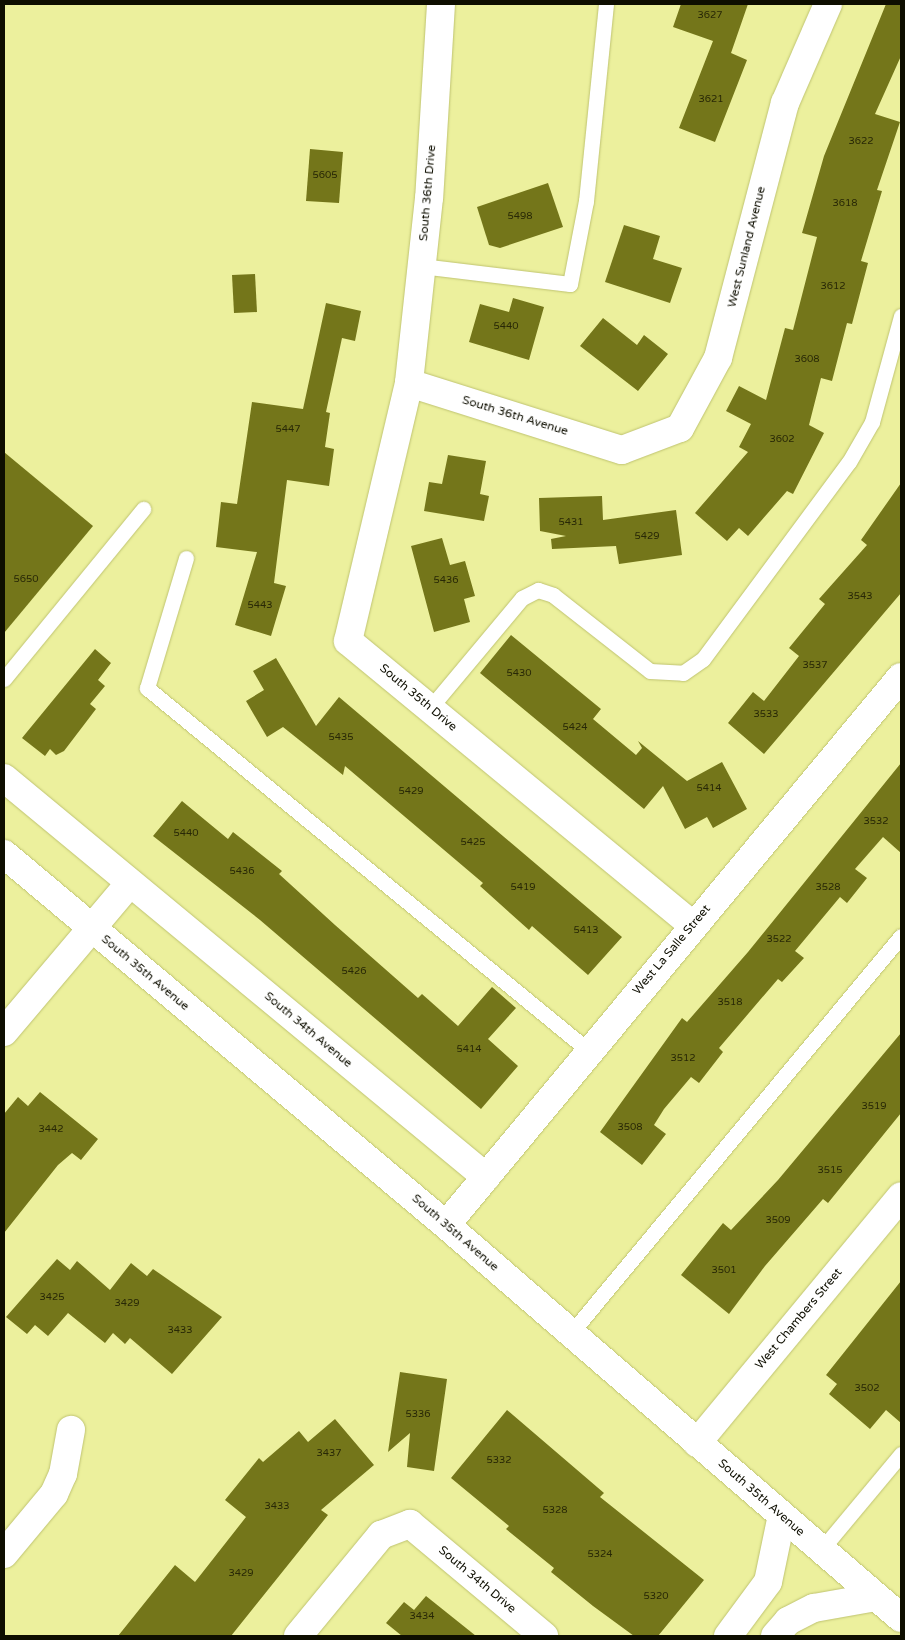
<!DOCTYPE html>
<style>
body{margin:0}
#map{position:relative;width:905px;height:1640px;overflow:hidden;background:#ecf09d;font-family:"Varela Round",sans-serif}
div>[style]{position:absolute}
.building>*{inset:0;background:#74761a}
.roads{filter:drop-shadow(0 0 1px #bfc371) drop-shadow(0 0 1px #bfc371)}
.lane>*{height:15px;margin:-7.5px;padding:0 7.5px;transform-origin:7.5px;border-radius:7.5px;background:#fff}
.street>*{height:28px;margin:-14px;padding:0 14px;transform-origin:14px;border-radius:14px;background:#fff}
.secondary>*{height:28px;margin:-14px;padding:0 14px;transform-origin:14px;border-radius:14px;background:#fff}
span{translate:-50% -50%;white-space:nowrap;text-align:center;line-height:1.15;-webkit-text-stroke:5px #fff;paint-order:stroke}
.number-label{font-size:10px;color:#282806}
.number-label span{-webkit-text-stroke-width:0}
.street-label{font-size:12px;color:#0e0e00}
.frame{position:absolute;inset:0;border:5px solid #0e0e00;pointer-events:none}
</style>
<div id="map">
<div class="building">
<div style="clip-path:polygon(681px 4px,748px 4px,731px 53px,747px 60px,715px 142px,679px 128px,713px 41px,673px 27px)"></div>
<div style="clip-path:polygon(886px 4px,901px 4px,901px 56px,875px 114px,900px 122px,877px 190px,882px 191px,861px 261px,868px 263px,852px 324px,847px 323px,832px 381px,821px 378px,809px 425px,824px 433px,793px 494px,787px 491px,748px 536px,739px 528px,727px 541px,695px 513px,748px 452px,739px 447px,751px 424px,726px 411px,739px 386px,766px 400px,785px 328px,793px 330px,817px 237px,802px 233px,824px 156px)"></div>
<div style="clip-path:polygon(310px 149px,343px 152px,339px 203px,306px 201px)"></div>
<div style="clip-path:polygon(548px 183px,563px 227px,500px 248px,489px 245px,477px 207px)"></div>
<div style="clip-path:polygon(624px 225px,660px 236px,653px 259px,682px 268px,670px 303px,605px 282px)"></div>
<div style="clip-path:polygon(255px 274px,257px 312px,234px 313px,232px 275px)"></div>
<div style="clip-path:polygon(513px 298px,544px 307px,529px 360px,469px 342px,480px 304px,509px 312px)"></div>
<div style="clip-path:polygon(326px 303px,361px 311px,355px 341px,342px 338px,326px 412px,330px 413px,325px 447px,334px 449px,329px 486px,287px 480px,274px 583px,286px 586px,271px 636px,235px 625px,257px 552px,216px 547px,221px 502px,237px 504px,252px 402px,303px 409px)"></div>
<div style="clip-path:polygon(603px 318px,637px 345px,644px 335px,668px 354px,638px 391px,580px 346px)"></div>
<div style="clip-path:polygon(4px 452px,93px 526px,4px 633px)"></div>
<div style="clip-path:polygon(448px 455px,486px 461px,480px 494px,489px 496px,484px 521px,424px 511px,429px 482px,442px 484px)"></div>
<div style="clip-path:polygon(901px 483px,901px 593px,764px 754px,728px 723px,753px 692px,764px 701px,799px 656px,789px 648px,825px 604px,819px 599px,867px 545px,861px 540px)"></div>
<div style="clip-path:polygon(602px 496px,603px 520px,676px 510px,682px 555px,619px 564px,616px 546px,552px 549px,551px 539px,566px 536px,540px 531px,539px 498px)"></div>
<div style="clip-path:polygon(442px 538px,450px 565px,465px 561px,475px 596px,464px 599px,470px 622px,434px 632px,411px 546px)"></div>
<div style="clip-path:polygon(511px 635px,601px 709px,593px 719px,636px 755px,642px 748px,638px 741px,687px 781px,722px 762px,747px 809px,713px 828px,707px 817px,685px 829px,663px 786px,644px 809px,480px 673px)"></div>
<div style="clip-path:polygon(95px 649px,111px 663px,98px 680px,105px 686px,90px 704px,96px 709px,64px 751px,56px 755px,50px 749px,45px 756px,22px 738px)"></div>
<div style="clip-path:polygon(276px 658px,316px 726px,339px 697px,622px 937px,588px 975px,532px 926px,529px 930px,480px 886px,483px 883px,345px 766px,343px 775px,283px 727px,267px 737px,246px 701px,264px 690px,253px 671px)"></div>
<div style="clip-path:polygon(901px 763px,901px 853px,883px 837px,855px 869px,867px 878px,847px 903px,840px 897px,795px 951px,804px 958px,782px 982px,778px 979px,719px 1048px,723px 1052px,699px 1083px,691px 1077px,664px 1109px,654px 1125px,666px 1134px,642px 1165px,600px 1132px,682px 1018px,687px 1022px,748px 952px)"></div>
<div style="clip-path:polygon(182px 801px,228px 839px,233px 832px,282px 871px,279px 874px,335px 925px,418px 998px,422px 994px,458px 1026px,492px 987px,516px 1008px,488px 1039px,518px 1066px,481px 1109px,260px 920px,153px 836px)"></div>
<div style="clip-path:polygon(901px 1033px,901px 1113px,828px 1203px,823px 1199px,765px 1266px,729px 1314px,681px 1275px,723px 1223px,731px 1230px,778px 1180px)"></div>
<div style="clip-path:polygon(40px 1092px,98px 1139px,81px 1160px,72px 1153px,58px 1165px,4px 1233px,4px 1114px,18px 1097px,28px 1106px)"></div>
<div style="clip-path:polygon(57px 1259px,70px 1270px,77px 1261px,110px 1290px,131px 1263px,147px 1276px,153px 1269px,222px 1317px,172px 1374px,130px 1338px,125px 1344px,113px 1333px,105px 1343px,68px 1313px,48px 1336px,35px 1325px,27px 1334px,6px 1317px)"></div>
<div style="clip-path:polygon(901px 1281px,901px 1423px,886px 1410px,870px 1429px,829px 1394px,837px 1384px,826px 1375px)"></div>
<div style="clip-path:polygon(400px 1372px,447px 1379px,434px 1471px,407px 1467px,410px 1433px,388px 1452px)"></div>
<div style="clip-path:polygon(507px 1410px,604px 1493px,600px 1497px,704px 1580px,658px 1636px,634px 1636px,593px 1606px,551px 1572px,554px 1568px,506px 1529px,509px 1526px,451px 1478px)"></div>
<div style="clip-path:polygon(335px 1419px,374px 1465px,321px 1510px,328px 1515px,231px 1636px,118px 1636px,175px 1565px,195px 1582px,246px 1517px,225px 1500px,259px 1458px,263px 1462px,299px 1431px,308px 1442px)"></div>
<div style="clip-path:polygon(426px 1596px,476px 1636px,402px 1636px,386px 1623px,404px 1602px,414px 1610px)"></div>
</div>
<div class="roads">
<div class="lane">
<div style="left:421px;top:266px;width:150px;rotate:6.9deg"></div>
<div style="left:570px;top:284px;width:85px;rotate:-79.1deg"></div>
<div style="left:586px;top:201px;width:198px;rotate:-84.2deg"></div>
<div style="left:186px;top:558px;width:136px;rotate:106.7deg"></div>
<div style="left:147px;top:688px;width:572px;rotate:39.4deg"></div>
<div style="left:4px;top:679px;width:220px;rotate:-50.7deg"></div>
<div style="left:430px;top:708px;width:143px;rotate:-50.1deg"></div>
<div style="left:522px;top:598px;width:18px;rotate:-27deg"></div>
<div style="left:538px;top:590px;width:16px;rotate:18deg"></div>
<div style="left:553px;top:595px;width:123px;rotate:38.1deg"></div>
<div style="left:650px;top:671px;width:33px;rotate:3deg"></div>
<div style="left:683px;top:673px;width:24px;rotate:-35deg"></div>
<div style="left:703px;top:659px;width:245px;rotate:-53.5deg"></div>
<div style="left:849px;top:462px;width:46px;rotate:-60.1deg"></div>
<div style="left:872px;top:422px;width:110px;rotate:-74.7deg"></div>
<div style="left:571px;top:1333px;width:516px;rotate:-50.27deg"></div>
<div style="left:821px;top:1550px;width:125px;rotate:-50.2deg"></div>
</div>
<div class="street">
<div style="left:441px;top:4px;width:194px;rotate:93.5deg"></div>
<div style="left:429px;top:198px;width:186px;rotate:96.2deg"></div>
<div style="left:409px;top:383px;width:265px;rotate:103.3deg"></div>
<div style="left:348px;top:641px;width:447px;rotate:39.5deg"></div>
<div style="left:409px;top:383px;width:223px;rotate:17.5deg"></div>
<div style="left:622px;top:450px;width:62px;rotate:-20.8deg"></div>
<div style="left:680px;top:428px;width:80px;rotate:-61.5deg"></div>
<div style="left:718px;top:358px;width:264px;rotate:-75.3deg"></div>
<div style="left:785px;top:103px;width:108px;rotate:-66.5deg"></div>
<div style="left:4px;top:778px;width:626px;rotate:39.62deg"></div>
<div style="left:4px;top:1032px;width:195px;rotate:-49.8deg"></div>
<div style="left:446px;top:1225px;width:712px;rotate:-50.3deg"></div>
<div style="left:697px;top:1443px;width:320px;rotate:-50.4deg"></div>
<div style="left:4px;top:1554px;width:78px;rotate:-50.2deg"></div>
<div style="left:54px;top:1494px;width:22px;rotate:-66deg"></div>
<div style="left:63px;top:1474px;width:45px;rotate:-79.7deg"></div>
<div style="left:298px;top:1636px;width:131px;rotate:-50.6deg"></div>
<div style="left:381px;top:1535px;width:31px;rotate:-21deg"></div>
<div style="left:410px;top:1524px;width:175px;rotate:39.9deg"></div>
<div style="left:728px;top:1636px;width:67px;rotate:-53.5deg"></div>
<div style="left:768px;top:1582px;width:68px;rotate:-78.2deg"></div>
<div style="left:775px;top:1636px;width:20px;rotate:-49deg"></div>
<div style="left:788px;top:1621px;width:29px;rotate:-27deg"></div>
<div style="left:814px;top:1608px;width:63px;rotate:-10.1deg"></div>
</div>
<div class="secondary">
<div style="left:4px;top:854px;width:577px;rotate:40.01deg"></div>
<div style="left:446px;top:1225px;width:601px;rotate:40.82deg"></div>
</div>
</div>
<div class="number-label">
<span style="left:710px;top:16px">3627</span>
<span style="left:711px;top:100px">3621</span>
<span style="left:861px;top:142px">3622</span>
<span style="left:325px;top:176px">5605</span>
<span style="left:845px;top:204px">3618</span>
<span style="left:520px;top:217px">5498</span>
<span style="left:833px;top:287px">3612</span>
<span style="left:506px;top:327px">5440</span>
<span style="left:807px;top:360px">3608</span>
<span style="left:288px;top:430px">5447</span>
<span style="left:782px;top:440px">3602</span>
<span style="left:571px;top:523px">5431</span>
<span style="left:647px;top:537px">5429</span>
<span style="left:26px;top:580px">5650</span>
<span style="left:446px;top:581px">5436</span>
<span style="left:860px;top:597px">3543</span>
<span style="left:260px;top:606px">5443</span>
<span style="left:815px;top:666px">3537</span>
<span style="left:519px;top:674px">5430</span>
<span style="left:766px;top:715px">3533</span>
<span style="left:575px;top:728px">5424</span>
<span style="left:341px;top:738px">5435</span>
<span style="left:709px;top:789px">5414</span>
<span style="left:411px;top:792px">5429</span>
<span style="left:876px;top:822px">3532</span>
<span style="left:186px;top:834px">5440</span>
<span style="left:473px;top:843px">5425</span>
<span style="left:242px;top:872px">5436</span>
<span style="left:523px;top:888px">5419</span>
<span style="left:828px;top:888px">3528</span>
<span style="left:586px;top:931px">5413</span>
<span style="left:779px;top:940px">3522</span>
<span style="left:354px;top:972px">5426</span>
<span style="left:730px;top:1003px">3518</span>
<span style="left:469px;top:1050px">5414</span>
<span style="left:683px;top:1059px">3512</span>
<span style="left:874px;top:1107px">3519</span>
<span style="left:630px;top:1128px">3508</span>
<span style="left:51px;top:1130px">3442</span>
<span style="left:830px;top:1171px">3515</span>
<span style="left:778px;top:1221px">3509</span>
<span style="left:724px;top:1271px">3501</span>
<span style="left:52px;top:1298px">3425</span>
<span style="left:127px;top:1304px">3429</span>
<span style="left:180px;top:1331px">3433</span>
<span style="left:867px;top:1389px">3502</span>
<span style="left:418px;top:1415px">5336</span>
<span style="left:329px;top:1454px">3437</span>
<span style="left:499px;top:1461px">5332</span>
<span style="left:277px;top:1507px">3433</span>
<span style="left:555px;top:1511px">5328</span>
<span style="left:600px;top:1555px">5324</span>
<span style="left:241px;top:1574px">3429</span>
<span style="left:656px;top:1597px">5320</span>
<span style="left:422px;top:1617px">3434</span>
</div>
<div class="street-label">
<span style="left:428px;top:193px;rotate:-85deg">South 36th Drive</span>
<span style="left:747px;top:247px;rotate:-76deg">West Sunland Avenue</span>
<span style="left:515px;top:416px;rotate:17deg">South 36th Avenue</span>
<span style="left:418px;top:698px;rotate:40deg">South 35th Drive</span>
<span style="left:672px;top:950px;rotate:-50deg">West La Salle Street</span>
<span style="left:145px;top:973px;rotate:40deg">South 35th Avenue</span>
<span style="left:308px;top:1030px;rotate:40deg">South 34th Avenue</span>
<span style="left:455px;top:1233px;rotate:41deg">South 35th Avenue</span>
<span style="left:799px;top:1319px;rotate:-50deg">West Chambers Street</span>
<span style="left:761px;top:1498px;rotate:41deg">South 35th Avenue</span>
<span style="left:477px;top:1580px;rotate:40deg">South 34th Drive</span>
</div>
<div class="frame"></div>
</div>
